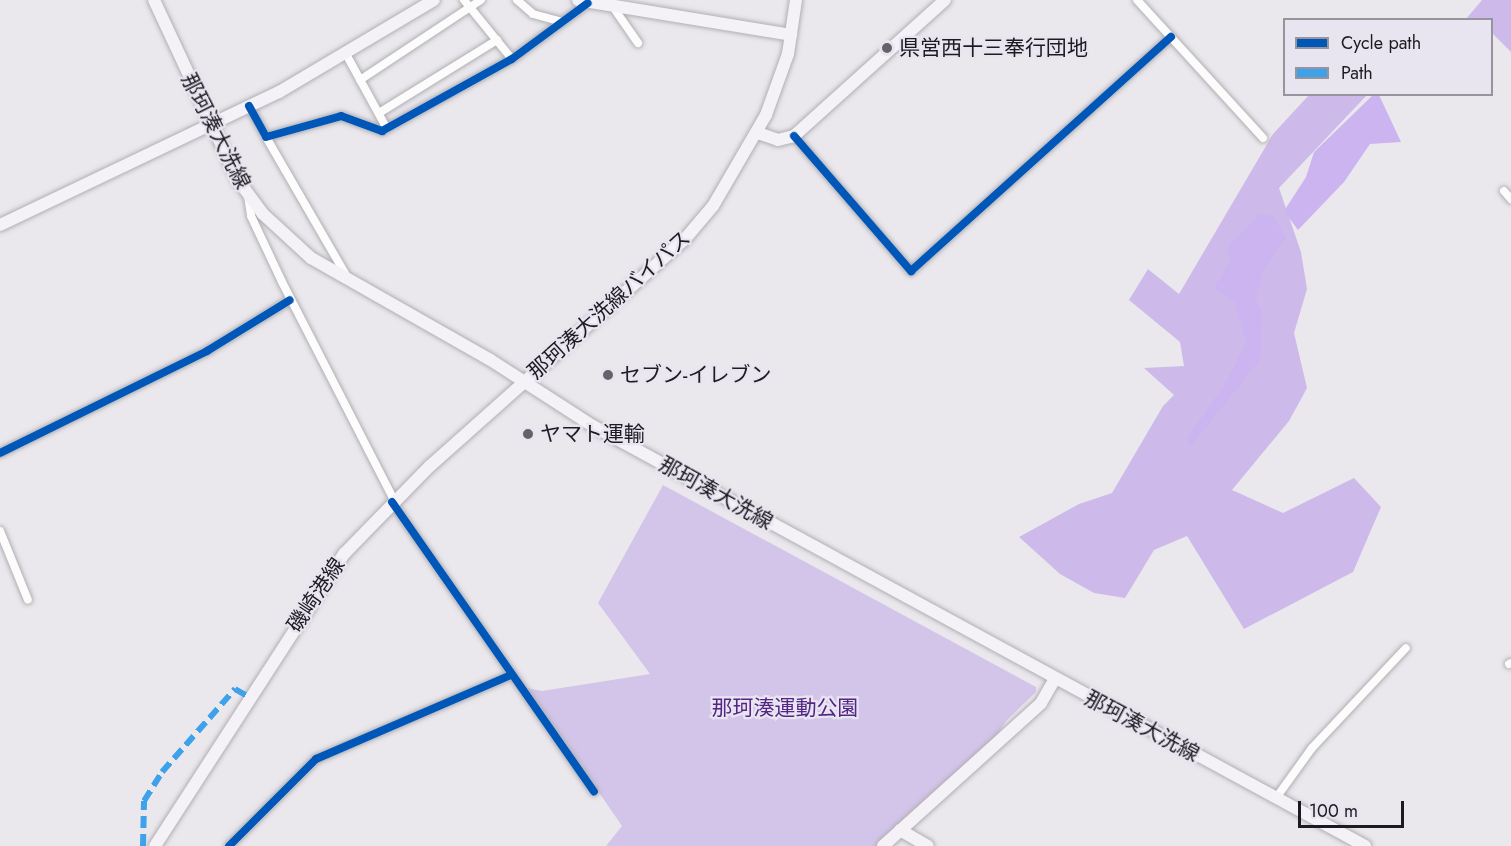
<!DOCTYPE html>
<meta charset="utf-8">
<style>
body{margin:0}
#map{position:relative;width:1511px;height:846px;overflow:hidden;background:#eae8ed;font-family:Jost,"Noto Sans JP",sans-serif}
div>[style]{position:absolute}
.green>*{inset:0;background:#d3c5ea}
.forest>*{inset:0;background:#cdbaea}
.water>*{inset:0;background:#ccb4f0}
.roads{filter:drop-shadow(0 0 2px #b1afb3) drop-shadow(0 0 2px #b1afb3)}
.street>*{height:8px;margin:-4px;padding:0 4px;transform-origin:4px;border-radius:4px;background:#fcfcfc}
.secondary>*{height:12px;margin:-6px;padding:0 6px;transform-origin:6px;border-radius:6px;background:#f4f2f6}
.quiet>*{height:6px;margin-top:-3px;transform-origin:0;background:repeating-linear-gradient(90deg,#3da2ea 0 12px,transparent 0 18px)}
.cycleway>*{height:8px;margin:-4px;padding:0 4px;transform-origin:4px;border-radius:4px;background:#0057b8}
.dots>*{width:16px;height:16px;translate:-50% -50%;box-sizing:border-box;border:3px solid #e9e5f0;border-radius:50%}
span{translate:-50% -50%;white-space:nowrap;text-align:center;line-height:1.15;-webkit-text-stroke:4.5px #e9e5f0;paint-order:stroke}
.poi-label{font-size:21px;color:#1c1b1f}
.left{translate:0 -50%;text-align:left}
.street-label{font-size:21px;color:#1c1b1f}
.park-label{font-size:21px;color:#542686}
.legend{position:absolute;left:1283px;top:18px;width:210px;height:78px;box-sizing:border-box;background:#e9e5f0;border:2px solid #97949c;margin:0;padding:8px 10px;list-style:none;font-size:18px;color:#1c1b1f}
.legend li{display:flex;align-items:center;gap:12px;height:30px}
.legend b{width:30px;border:2px solid #97949c}
.scale{position:absolute;left:1298px;top:801px;width:106px;height:27px;box-sizing:border-box;border:3px solid #1c1b1f;border-top:0;padding-left:8px;font-size:18px;line-height:21px;white-space:nowrap;color:#1c1b1f;-webkit-text-stroke:4px #e9e5f0;paint-order:stroke}
</style>
<div id="map">
<div class="green">
<div style="clip-path:polygon(663px 485px,1036px 687px,1036px 692px,1006px 721px,986px 752px,883px 846px,606px 846px,622px 826px,527px 688px,542px 691px,650px 674px,598px 603px)"></div>
</div>
<div class="forest">
<div style="clip-path:polygon(1482px 0,1511px 0,1511px 52px,1492px 33px,1492px 20px,1466px 19px)"></div>
<div style="clip-path:polygon(1309px 95px,1367px 95px,1279px 188px,1301px 252px,1307px 289px,1294px 333px,1307px 388px,1289px 421px,1232px 490px,1283px 513px,1354px 478px,1381px 507px,1353px 572px,1244px 629px,1187px 536px,1154px 550px,1125px 598px,1094px 593px,1060px 574px,1019px 537px,1079px 504px,1112px 493px,1163px 406px,1174px 395px,1144px 368px,1184px 366px,1180px 342px,1129px 300px,1148px 269px,1179px 294px,1273px 134px)"></div>
</div>
<div class="water">
<div style="clip-path:polygon(1373px 95px,1379px 95px,1401px 142px,1370px 144px,1344px 182px,1298px 230px,1284px 211px,1306px 177px,1314px 152px)"></div>
<div style="clip-path:polygon(1259px 214px,1273px 216px,1286px 238px,1262px 274px,1256px 300px,1262px 313px,1260px 360px,1190px 447px,1187px 439px,1229px 377px,1246px 342px,1234px 302px,1214px 287px,1231px 261px,1227px 250px,1231px 242px)"></div>
</div>
<div class="roads">
<div class="street">
<div style="left:464px;top:0;width:76px;rotate:50.9deg"></div>
<div style="left:517px;top:0;width:21px;rotate:41deg"></div>
<div style="left:533px;top:14px;width:30px;rotate:15deg"></div>
<div style="left:1137px;top:0;width:187px;rotate:47.6deg"></div>
<div style="left:613px;top:7px;width:44px;rotate:55.2deg"></div>
<div style="left:346px;top:54px;width:85px;rotate:61.3deg"></div>
<div style="left:360px;top:80px;width:145px;rotate:-33.5deg"></div>
<div style="left:249px;top:106px;width:35px;rotate:61deg"></div>
<div style="left:266px;top:137px;width:78px;rotate:-15.6deg"></div>
<div style="left:341px;top:116px;width:44px;rotate:20.1deg"></div>
<div style="left:382px;top:131px;width:149px;rotate:-29deg"></div>
<div style="left:512px;top:59px;width:94px;rotate:-36.4deg"></div>
<div style="left:379px;top:113px;width:139px;rotate:-31.7deg"></div>
<div style="left:794px;top:136px;width:179px;rotate:49.1deg"></div>
<div style="left:911px;top:271px;width:350px;rotate:-42deg"></div>
<div style="left:266px;top:137px;width:162px;rotate:59.9deg"></div>
<div style="left:1504px;top:191px;width:11px;rotate:49deg"></div>
<div style="left:248px;top:196px;width:20px;rotate:81deg"></div>
<div style="left:251px;top:216px;width:73px;rotate:64.8deg"></div>
<div style="left:282px;top:282px;width:245px;rotate:62.8deg"></div>
<div style="left:0;top:453px;width:231px;rotate:-26.2deg"></div>
<div style="left:207px;top:351px;width:97px;rotate:-31.6deg"></div>
<div style="left:392px;top:502px;width:353px;rotate:55.1deg"></div>
<div style="left:0;top:531px;width:74px;rotate:67.9deg"></div>
<div style="left:1509px;top:664px;width:2px;rotate:-27deg"></div>
<div style="left:1276px;top:798px;width:62px;rotate:-54.2deg"></div>
<div style="left:1312px;top:748px;width:137px;rotate:-46.8deg"></div>
<div style="left:229px;top:846px;width:123px;rotate:-45deg"></div>
<div style="left:316px;top:759px;width:212px;rotate:-23.3deg"></div>
</div>
<div class="secondary">
<div style="left:154px;top:0;width:199px;rotate:65deg"></div>
<div style="left:238px;top:180px;width:42px;rotate:53.7deg"></div>
<div style="left:263px;top:214px;width:65px;rotate:42.5deg"></div>
<div style="left:311px;top:258px;width:205px;rotate:29.6deg"></div>
<div style="left:489px;top:359px;width:124px;rotate:32.8deg"></div>
<div style="left:593px;top:426px;width:879px;rotate:28.55deg"></div>
<div style="left:578px;top:0;width:216px;rotate:9.3deg"></div>
<div style="left:758px;top:133px;width:21px;rotate:19deg"></div>
<div style="left:778px;top:140px;width:16px;rotate:-14deg"></div>
<div style="left:794px;top:136px;width:203px;rotate:-42deg"></div>
<div style="left:0;top:225px;width:309px;rotate:-25.5deg"></div>
<div style="left:279px;top:92px;width:180px;rotate:-30.7deg"></div>
<div style="left:900px;top:830px;width:32px;rotate:30deg"></div>
<div style="left:155px;top:846px;width:348px;rotate:-57.1deg"></div>
<div style="left:344px;top:554px;width:123px;rotate:-45.7deg"></div>
<div style="left:430px;top:466px;width:341px;rotate:-41.7deg"></div>
<div style="left:685px;top:239px;width:43px;rotate:-49.7deg"></div>
<div style="left:713px;top:206px;width:105px;rotate:-59.8deg"></div>
<div style="left:766px;top:115px;width:65px;rotate:-70.2deg"></div>
<div style="left:788px;top:54px;width:55px;rotate:-81.6deg"></div>
<div style="left:883px;top:846px;width:213px;rotate:-42.1deg"></div>
<div style="left:1041px;top:703px;width:28px;rotate:-60deg"></div>
</div>
</div>
<div class="quiet">
<div style="left:143px;top:846px;width:45px;rotate:-88.7deg"></div>
<div style="left:144px;top:801px;width:34px;rotate:-58deg"></div>
<div style="left:162px;top:772px;width:111px;rotate:-48.7deg"></div>
<div style="left:235px;top:689px;width:16px;rotate:30deg"></div>
</div>
<div class="cycleway">
<div style="left:249px;top:106px;width:35px;rotate:61deg"></div>
<div style="left:266px;top:137px;width:78px;rotate:-15.6deg"></div>
<div style="left:341px;top:116px;width:44px;rotate:20.1deg"></div>
<div style="left:382px;top:131px;width:149px;rotate:-29deg"></div>
<div style="left:512px;top:59px;width:94px;rotate:-36.4deg"></div>
<div style="left:794px;top:136px;width:179px;rotate:49.1deg"></div>
<div style="left:911px;top:271px;width:350px;rotate:-42deg"></div>
<div style="left:0;top:453px;width:231px;rotate:-26.2deg"></div>
<div style="left:207px;top:351px;width:97px;rotate:-31.6deg"></div>
<div style="left:392px;top:502px;width:353px;rotate:55.1deg"></div>
<div style="left:229px;top:846px;width:123px;rotate:-45deg"></div>
<div style="left:316px;top:759px;width:212px;rotate:-23.3deg"></div>
</div>
<div class="dots">
<div style="left:887px;top:48px;background:#646367"></div>
<div style="left:608px;top:375px;background:#646367"></div>
<div style="left:528px;top:434px;background:#646367"></div>
</div>
<div class="poi-label">
<span class="left" style="left:899px;top:48px">県営西十三奉行団地</span>
<span class="left" style="left:620px;top:375px">セブン-イレブン</span>
<span class="left" style="left:540px;top:434px">ヤマト運輸</span>
</div>
<div class="street-label">
<span style="left:216px;top:131px;rotate:63deg">那珂湊大洗線</span>
<span style="left:609px;top:305px;rotate:-42deg">那珂湊大洗線バイパス</span>
<span style="left:716px;top:493px;rotate:29deg">那珂湊大洗線</span>
<span style="left:316px;top:595px;rotate:-56deg">磯崎港線</span>
<span style="left:1142px;top:726px;rotate:28deg">那珂湊大洗線</span>
</div>
<div class="park-label">
<span style="left:785px;top:708px">那珂湊運動公園</span>
</div>
<ul class="legend">
<li><b style="height:8px;background:#0057b8"></b>Cycle path</li>
<li><b style="height:8px;background:#3da2ea"></b>Path</li>
</ul>
<div class="scale">100 m</div>
</div>
